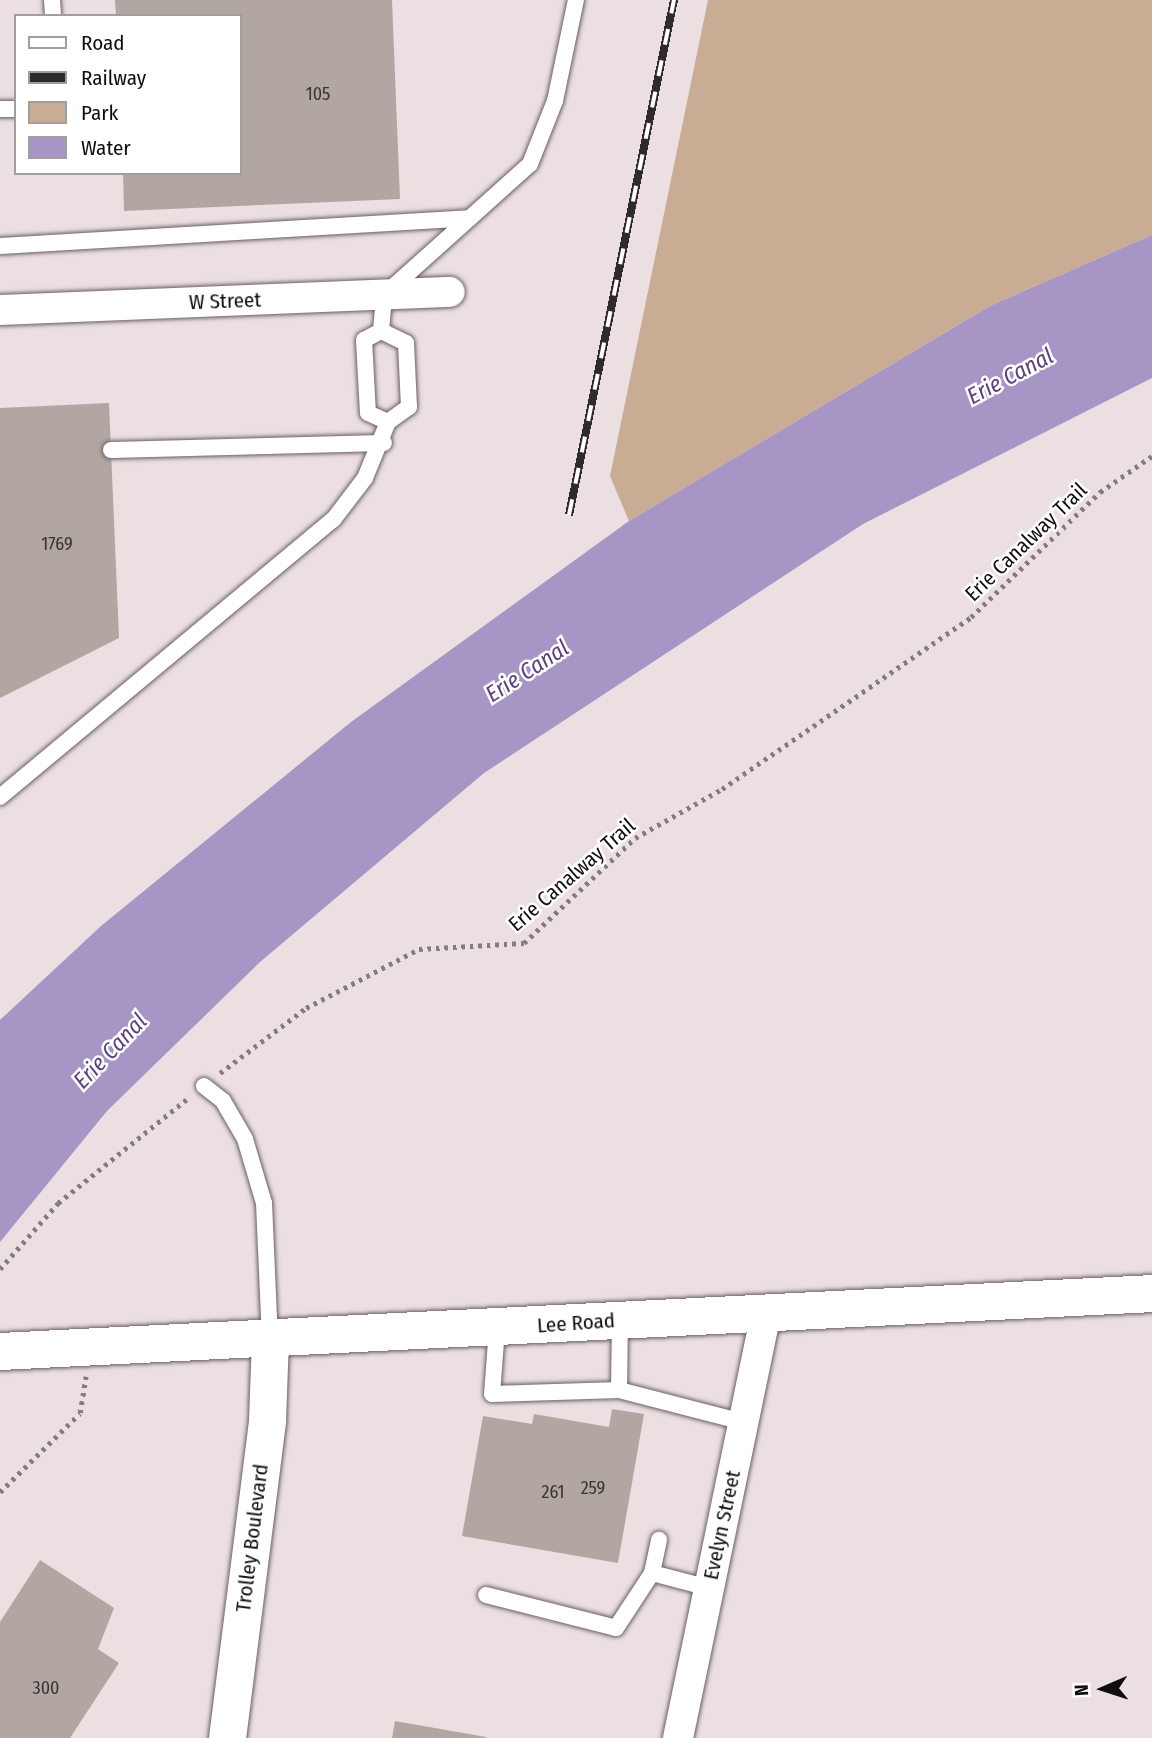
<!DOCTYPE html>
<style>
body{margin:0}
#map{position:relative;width:1152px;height:1738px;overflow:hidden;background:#ecdfe2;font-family:"Fira Sans Condensed",sans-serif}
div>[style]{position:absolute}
.green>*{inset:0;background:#c8ac94}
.water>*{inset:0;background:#a795c5}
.building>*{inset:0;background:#b2a6a3}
.path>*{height:4.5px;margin-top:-2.25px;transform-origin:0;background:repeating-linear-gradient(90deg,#857c7e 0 3.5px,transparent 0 8.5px)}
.roads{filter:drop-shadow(0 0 2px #6a5f61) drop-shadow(0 0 2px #6a5f61)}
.service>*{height:16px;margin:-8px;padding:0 8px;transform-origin:8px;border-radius:8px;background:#fff}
.minor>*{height:30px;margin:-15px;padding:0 15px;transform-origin:15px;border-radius:15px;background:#fff}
.tertiary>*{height:37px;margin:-18.5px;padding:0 18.5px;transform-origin:18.5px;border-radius:18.5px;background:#fff}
.rail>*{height:8px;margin-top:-4px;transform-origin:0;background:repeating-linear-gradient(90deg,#fff 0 16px,#2f2a2b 0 32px);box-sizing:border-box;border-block:2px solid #2f2a2b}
span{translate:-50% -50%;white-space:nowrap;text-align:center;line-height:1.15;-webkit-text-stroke:5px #fff;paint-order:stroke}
.number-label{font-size:18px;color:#393333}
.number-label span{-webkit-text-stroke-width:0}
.street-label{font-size:21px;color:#110d0e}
.water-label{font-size:23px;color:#5c417e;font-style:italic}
.legend{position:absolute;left:14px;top:14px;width:228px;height:161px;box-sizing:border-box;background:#fff;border:2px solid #a09e9f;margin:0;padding:9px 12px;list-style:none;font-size:21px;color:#110d0e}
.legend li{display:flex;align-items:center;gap:14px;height:35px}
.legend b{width:35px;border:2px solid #a09e9f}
.north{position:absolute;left:1068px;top:1654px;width:70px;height:70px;-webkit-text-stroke:5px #fff;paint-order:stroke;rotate:267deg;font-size:19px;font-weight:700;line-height:28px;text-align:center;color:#110d0e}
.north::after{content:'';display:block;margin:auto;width:24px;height:32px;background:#110d0e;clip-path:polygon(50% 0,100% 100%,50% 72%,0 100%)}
</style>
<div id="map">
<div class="green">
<div style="clip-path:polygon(708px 0,1152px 0,1152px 235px,990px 306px,629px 521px,610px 476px)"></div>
</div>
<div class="water">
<div style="clip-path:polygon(1152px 235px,1152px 378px,863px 524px,484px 773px,260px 962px,107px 1111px,0 1242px,0 1020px,101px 926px,351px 722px,629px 521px,990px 306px)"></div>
</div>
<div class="building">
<div style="clip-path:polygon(115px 0,392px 0,400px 199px,124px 211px,123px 173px,240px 173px,240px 16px,116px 16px)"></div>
<div style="clip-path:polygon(109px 403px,119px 638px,0 698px,0 408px)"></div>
<div style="clip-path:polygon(612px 1409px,644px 1414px,618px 1563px,462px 1536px,483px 1416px,532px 1424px,534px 1414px,609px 1427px)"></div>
<div style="clip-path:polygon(40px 1560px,114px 1608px,98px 1649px,119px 1663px,70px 1738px,0 1738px,0 1622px)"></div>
<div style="clip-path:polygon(395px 1721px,486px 1737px,486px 1738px,392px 1738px)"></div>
</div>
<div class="path">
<div style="left:220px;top:1073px;width:108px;rotate:-37.1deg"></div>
<div style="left:306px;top:1008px;width:127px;rotate:-27.6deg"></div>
<div style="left:419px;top:949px;width:105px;rotate:-3.3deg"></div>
<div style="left:524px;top:943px;width:153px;rotate:-43.4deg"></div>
<div style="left:635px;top:838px;width:100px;rotate:-29.4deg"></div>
<div style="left:722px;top:789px;width:303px;rotate:-34.6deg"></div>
<div style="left:971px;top:617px;width:180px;rotate:-44.1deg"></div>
<div style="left:1100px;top:492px;width:63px;rotate:-34.7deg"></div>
<div style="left:0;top:1269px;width:88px;rotate:-48.7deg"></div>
<div style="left:58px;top:1203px;width:167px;rotate:-38.9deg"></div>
<div style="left:0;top:1492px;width:112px;rotate:-44.6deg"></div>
<div style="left:80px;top:1413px;width:37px;rotate:-81deg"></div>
</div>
<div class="roads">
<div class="service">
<div style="left:52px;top:0;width:16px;rotate:86deg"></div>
<div style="left:0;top:109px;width:16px"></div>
<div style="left:0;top:246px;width:470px;rotate:-3.4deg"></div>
<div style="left:381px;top:331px;width:36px;rotate:-85deg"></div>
<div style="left:384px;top:295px;width:196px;rotate:-41.9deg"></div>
<div style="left:530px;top:164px;width:68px;rotate:-68.4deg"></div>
<div style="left:555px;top:101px;width:103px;rotate:-78.3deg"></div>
<div style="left:381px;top:331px;width:19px;rotate:152deg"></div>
<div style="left:364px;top:340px;width:73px;rotate:86.9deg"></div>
<div style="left:368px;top:413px;width:22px;rotate:24deg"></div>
<div style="left:111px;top:450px;width:273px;rotate:-1.5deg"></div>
<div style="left:0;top:797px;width:433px;rotate:-39.8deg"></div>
<div style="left:333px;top:520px;width:53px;rotate:-52.7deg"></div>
<div style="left:365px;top:478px;width:61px;rotate:-67.7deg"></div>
<div style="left:388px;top:422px;width:26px;rotate:-36deg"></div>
<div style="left:409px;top:407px;width:64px;rotate:-92.7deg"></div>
<div style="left:406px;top:343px;width:28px;rotate:-154deg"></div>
<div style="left:204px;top:1086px;width:24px;rotate:38deg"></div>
<div style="left:223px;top:1101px;width:44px;rotate:59.9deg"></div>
<div style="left:245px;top:1139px;width:67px;rotate:73.5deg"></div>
<div style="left:264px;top:1203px;width:135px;rotate:87.5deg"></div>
<div style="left:620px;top:1320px;width:70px;rotate:90.8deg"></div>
<div style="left:619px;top:1390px;width:128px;rotate:14.5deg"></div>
<div style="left:497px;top:1328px;width:66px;rotate:94.3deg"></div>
<div style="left:492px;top:1394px;width:127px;rotate:-1.8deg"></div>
<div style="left:652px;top:1573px;width:34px;rotate:-78deg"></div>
<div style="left:486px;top:1595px;width:134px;rotate:14.2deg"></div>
<div style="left:616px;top:1628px;width:66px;rotate:-56.8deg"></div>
<div style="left:652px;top:1573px;width:59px;rotate:14.7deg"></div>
</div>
<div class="minor">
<div style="left:0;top:310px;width:450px;rotate:-2.3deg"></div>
<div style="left:678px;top:1738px;width:435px;rotate:-78.3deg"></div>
</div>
<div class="tertiary">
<div style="left:0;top:1351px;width:1153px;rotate:-2.88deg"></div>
<div style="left:227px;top:1738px;width:321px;rotate:-82.8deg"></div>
<div style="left:267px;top:1420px;width:82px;rotate:-87.9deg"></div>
</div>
</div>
<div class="rail">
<div style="left:569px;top:515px;width:526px;rotate:-78.48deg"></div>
</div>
<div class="number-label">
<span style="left:318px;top:94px">105</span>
<span style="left:57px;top:544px">1769</span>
<span style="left:593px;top:1488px">259</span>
<span style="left:553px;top:1492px">261</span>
<span style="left:46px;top:1688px">300</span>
</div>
<div class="street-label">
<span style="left:225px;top:301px;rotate:-2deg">W Street</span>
<span style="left:1026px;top:542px;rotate:-44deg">Erie Canalway Trail</span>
<span style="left:572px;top:875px;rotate:-41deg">Erie Canalway Trail</span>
<span style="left:576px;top:1323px;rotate:-4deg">Lee Road</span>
<span style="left:722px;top:1525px;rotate:-78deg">Evelyn Street</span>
<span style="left:252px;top:1538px;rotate:-83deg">Trolley Boulevard</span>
</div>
<div class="water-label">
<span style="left:1010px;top:376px;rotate:-28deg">Erie Canal</span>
<span style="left:527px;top:671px;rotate:-33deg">Erie Canal</span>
<span style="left:110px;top:1051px;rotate:-46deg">Erie Canal</span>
</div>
<ul class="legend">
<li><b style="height:9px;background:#fff"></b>Road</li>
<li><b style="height:9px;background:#2f2a2b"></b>Railway</li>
<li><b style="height:19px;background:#c8ac94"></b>Park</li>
<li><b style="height:19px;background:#a795c5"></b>Water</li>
</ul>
<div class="north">N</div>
</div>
